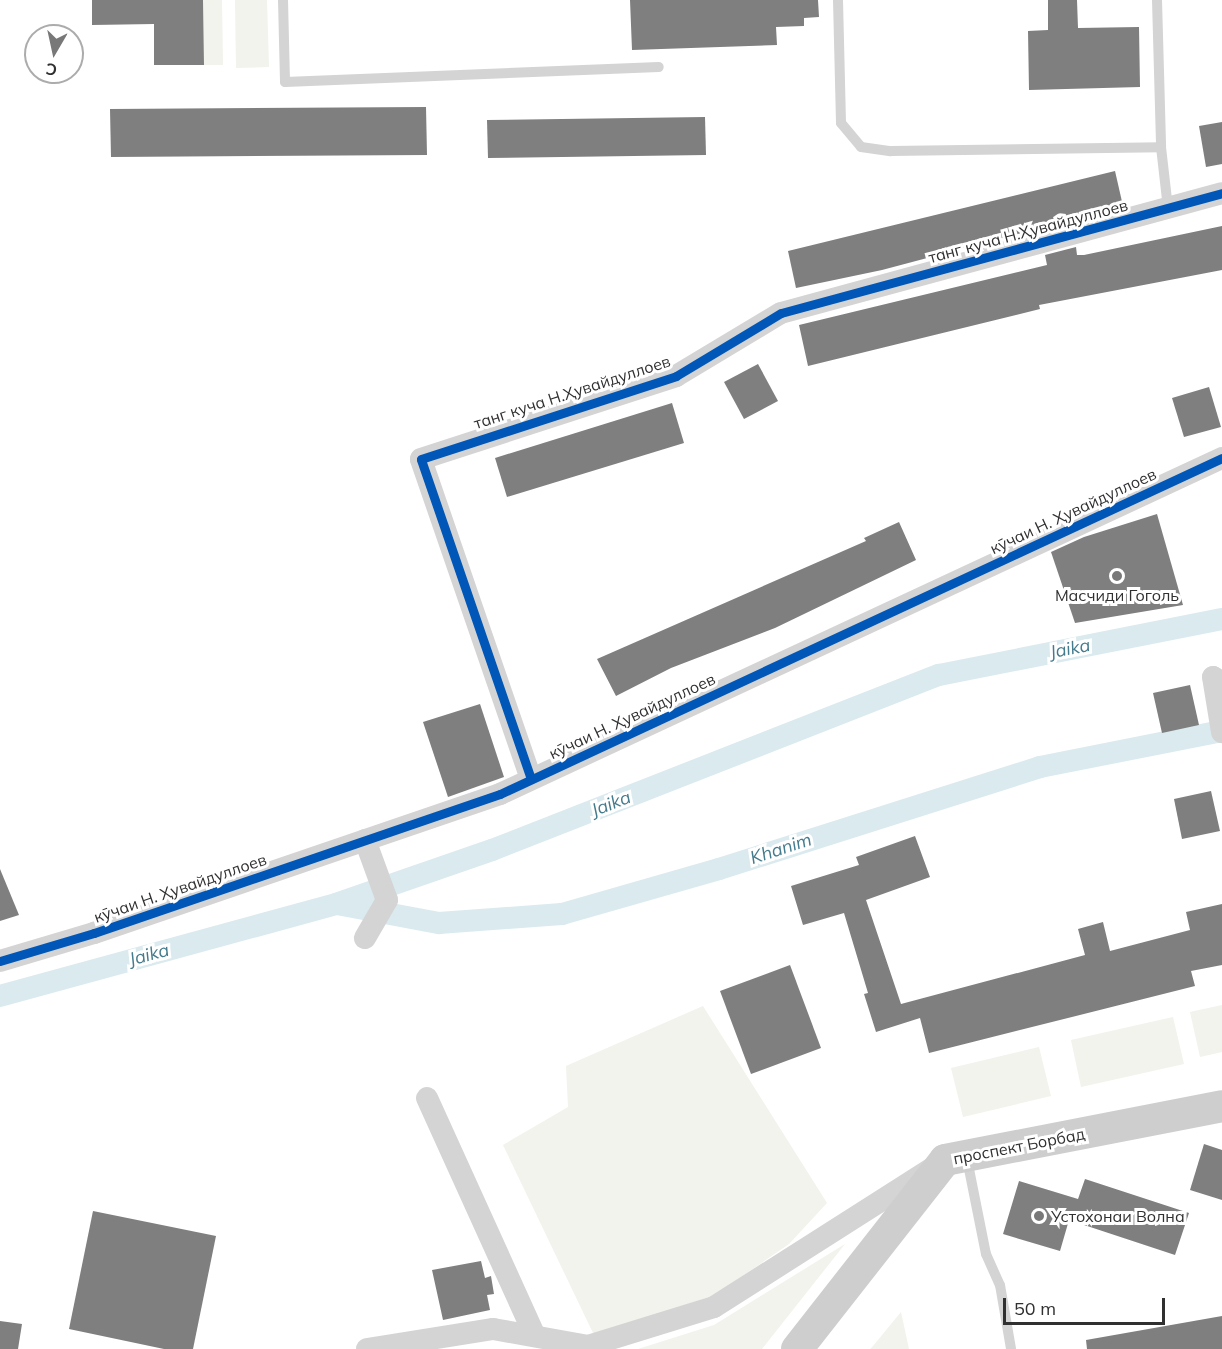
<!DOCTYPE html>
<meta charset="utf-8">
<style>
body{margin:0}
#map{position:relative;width:1222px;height:1349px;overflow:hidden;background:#fff;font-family:Mulish,sans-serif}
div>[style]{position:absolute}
.green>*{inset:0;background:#f1f3ec}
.canal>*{height:22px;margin:-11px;padding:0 11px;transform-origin:11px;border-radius:11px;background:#daeaef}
.building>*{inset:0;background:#7f7f7f}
.lane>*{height:10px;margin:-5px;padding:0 5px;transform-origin:5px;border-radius:5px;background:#d4d4d4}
.street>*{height:22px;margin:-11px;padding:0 11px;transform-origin:11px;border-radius:11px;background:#d4d4d4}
.secondary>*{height:32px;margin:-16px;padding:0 16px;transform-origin:16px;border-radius:16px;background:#cecece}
.cycleway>*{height:9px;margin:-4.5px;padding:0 4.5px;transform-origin:4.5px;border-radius:4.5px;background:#0057b8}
.dots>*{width:16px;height:16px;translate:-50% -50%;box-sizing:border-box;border:3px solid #fff;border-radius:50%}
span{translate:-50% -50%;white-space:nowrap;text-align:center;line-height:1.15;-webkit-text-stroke:6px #fff;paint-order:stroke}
.street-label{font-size:16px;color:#303030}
.poi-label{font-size:16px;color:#303030}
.left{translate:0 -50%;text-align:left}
.water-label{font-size:18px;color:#447b8d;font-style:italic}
.north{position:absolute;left:24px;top:24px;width:60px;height:60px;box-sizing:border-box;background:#fff;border:2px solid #acacac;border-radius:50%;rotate:189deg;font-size:16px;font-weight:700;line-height:24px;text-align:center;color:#303030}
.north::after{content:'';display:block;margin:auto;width:21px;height:27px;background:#787878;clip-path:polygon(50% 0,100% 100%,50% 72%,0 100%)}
.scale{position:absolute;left:1003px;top:1298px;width:162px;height:27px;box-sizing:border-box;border:3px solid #303030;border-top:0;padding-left:8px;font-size:18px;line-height:21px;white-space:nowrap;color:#303030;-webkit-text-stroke:4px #fff;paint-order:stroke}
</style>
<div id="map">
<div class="green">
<div style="clip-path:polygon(203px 0,222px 0,223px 65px,204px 65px)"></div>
<div style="clip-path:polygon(235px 0,267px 0,269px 67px,236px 68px)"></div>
<div style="clip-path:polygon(1222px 1005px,1222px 1052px,1200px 1057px,1190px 1012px)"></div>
<div style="clip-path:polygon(703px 1006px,827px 1203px,789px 1244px,715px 1295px,594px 1335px,503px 1145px,568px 1107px,566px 1066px)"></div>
<div style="clip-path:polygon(1173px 1017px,1184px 1064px,1081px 1087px,1071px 1040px)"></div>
<div style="clip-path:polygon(1039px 1047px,1051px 1096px,963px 1117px,951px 1068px)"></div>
<div style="clip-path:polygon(845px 1244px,762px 1349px,638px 1349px,714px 1325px)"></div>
<div style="clip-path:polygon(901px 1312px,909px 1349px,870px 1349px,873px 1346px)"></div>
</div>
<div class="canal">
<div style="left:337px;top:904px;width:104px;rotate:10.6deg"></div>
<div style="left:439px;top:923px;width:123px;rotate:-4.2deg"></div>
<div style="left:562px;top:914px;width:163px;rotate:-16deg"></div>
<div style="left:719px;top:869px;width:337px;rotate:-17.6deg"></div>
<div style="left:1040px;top:767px;width:186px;rotate:-11.2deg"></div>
<div style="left:0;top:996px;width:348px;rotate:-15.3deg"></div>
<div style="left:336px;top:904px;width:165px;rotate:-19.1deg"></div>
<div style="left:492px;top:850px;width:480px;rotate:-21.4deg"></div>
<div style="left:939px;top:675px;width:288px;rotate:-11.2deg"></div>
</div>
<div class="building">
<div style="clip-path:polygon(92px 0,203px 0,204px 65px,154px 65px,154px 24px,92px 25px)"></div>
<div style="clip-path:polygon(630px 0,818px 0,819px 17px,804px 18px,804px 26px,776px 27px,777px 45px,632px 50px)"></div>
<div style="clip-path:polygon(1048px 0,1077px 0,1078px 28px,1139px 27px,1140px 87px,1029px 90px,1028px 31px,1048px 30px)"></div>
<div style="clip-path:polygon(426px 107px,427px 155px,111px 157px,110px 109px)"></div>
<div style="clip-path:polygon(705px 117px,706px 155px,488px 158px,487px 120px)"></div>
<div style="clip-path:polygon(1222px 122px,1222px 164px,1206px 167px,1199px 126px)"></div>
<div style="clip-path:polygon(1115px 171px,1123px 206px,882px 270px,796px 288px,788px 251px)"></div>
<div style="clip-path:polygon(1222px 226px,1222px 270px,1039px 305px,1040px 309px,808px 366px,799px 325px,1047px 265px,1045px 255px,1076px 247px,1077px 255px,1084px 255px)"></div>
<div style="clip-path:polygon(758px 364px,778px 401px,744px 419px,724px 382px)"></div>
<div style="clip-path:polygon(1209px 387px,1221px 427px,1184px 437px,1172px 398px)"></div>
<div style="clip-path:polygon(672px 403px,684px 443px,507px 497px,495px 458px)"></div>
<div style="clip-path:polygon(1157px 514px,1183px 605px,1075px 623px,1051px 552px,1084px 537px)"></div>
<div style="clip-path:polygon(899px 522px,916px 560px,775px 628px,671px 668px,616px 696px,597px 659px,866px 541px,864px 538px)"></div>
<div style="clip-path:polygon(1190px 685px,1199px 725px,1162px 733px,1153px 693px)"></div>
<div style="clip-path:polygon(480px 704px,504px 777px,448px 797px,423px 722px)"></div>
<div style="clip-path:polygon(1211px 791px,1220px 831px,1182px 839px,1174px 799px)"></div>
<div style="clip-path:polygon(915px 836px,930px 877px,866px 900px,901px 1004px,1085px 955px,1078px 929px,1103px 922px,1110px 951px,1190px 930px,1186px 912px,1222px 904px,1222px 965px,1191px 971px,1195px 986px,929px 1053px,920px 1018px,876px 1032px,864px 994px,868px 993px,844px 913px,803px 925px,791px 886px,859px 865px,856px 857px)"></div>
<div style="clip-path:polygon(0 869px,19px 915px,0 921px)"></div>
<div style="clip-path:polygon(790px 965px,821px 1048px,751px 1074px,720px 991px)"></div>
<div style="clip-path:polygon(1204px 1144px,1222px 1150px,1222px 1200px,1190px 1190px)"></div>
<div style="clip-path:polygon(1085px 1179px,1189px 1213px,1175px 1255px,1069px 1220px,1060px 1251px,1003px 1234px,1019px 1181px,1078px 1199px)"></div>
<div style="clip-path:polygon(93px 1211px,216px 1236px,193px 1349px,164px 1349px,69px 1329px)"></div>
<div style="clip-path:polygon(481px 1261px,485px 1278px,491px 1276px,494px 1294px,487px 1295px,490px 1310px,443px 1320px,432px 1270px)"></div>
<div style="clip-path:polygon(1222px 1316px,1222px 1349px,1087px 1349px,1086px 1340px)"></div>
<div style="clip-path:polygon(0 1321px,22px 1324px,18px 1349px,0 1349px)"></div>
</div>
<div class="lane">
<div style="left:283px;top:0;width:82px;rotate:88.6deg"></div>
<div style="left:285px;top:82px;width:374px;rotate:-2.3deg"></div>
<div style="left:838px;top:0;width:123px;rotate:88.6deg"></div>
<div style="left:841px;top:123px;width:31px;rotate:50deg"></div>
<div style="left:861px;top:147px;width:30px;rotate:8deg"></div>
<div style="left:891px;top:151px;width:270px;rotate:-0.8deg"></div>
<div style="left:1157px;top:0;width:147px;rotate:88.4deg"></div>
<div style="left:1161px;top:147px;width:61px;rotate:83.5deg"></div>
<div style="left:967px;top:1159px;width:97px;rotate:78.7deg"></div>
<div style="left:986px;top:1254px;width:34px;rotate:66deg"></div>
<div style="left:1000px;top:1285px;width:65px;rotate:80.2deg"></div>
</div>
<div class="street">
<div style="left:1222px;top:682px;width:10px;rotate:-151deg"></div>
<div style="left:1213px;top:677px;width:56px;rotate:80.7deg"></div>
<div style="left:531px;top:779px;width:338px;rotate:-109deg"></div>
<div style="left:421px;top:459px;width:268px;rotate:-18deg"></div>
<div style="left:676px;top:376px;width:122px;rotate:-31deg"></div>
<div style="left:781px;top:313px;width:457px;rotate:-15.2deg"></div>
<div style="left:365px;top:840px;width:64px;rotate:69.9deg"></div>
<div style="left:387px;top:900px;width:44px;rotate:120.1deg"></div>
<div style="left:0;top:961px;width:98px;rotate:-16.6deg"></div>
<div style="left:94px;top:933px;width:429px;rotate:-18.9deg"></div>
<div style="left:500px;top:794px;width:796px;rotate:-24.96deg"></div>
<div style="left:427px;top:1098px;width:261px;rotate:65.6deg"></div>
<div style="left:367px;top:1349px;width:128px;rotate:-9deg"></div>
<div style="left:493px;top:1329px;width:97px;rotate:10.1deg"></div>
<div style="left:588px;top:1346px;width:132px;rotate:-17.2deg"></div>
<div style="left:714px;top:1307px;width:257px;rotate:-32.5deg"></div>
</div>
<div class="secondary">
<div style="left:797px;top:1349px;width:240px;rotate:-51.9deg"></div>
<div style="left:945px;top:1160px;width:282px;rotate:-11deg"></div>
</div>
<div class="cycleway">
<div style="left:531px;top:779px;width:338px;rotate:-109deg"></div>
<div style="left:421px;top:459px;width:268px;rotate:-18deg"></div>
<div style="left:676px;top:376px;width:122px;rotate:-31deg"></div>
<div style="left:781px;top:313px;width:457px;rotate:-15.2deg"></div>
<div style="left:0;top:961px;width:98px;rotate:-16.6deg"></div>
<div style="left:94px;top:933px;width:429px;rotate:-18.9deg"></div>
<div style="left:500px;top:794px;width:796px;rotate:-24.96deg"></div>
</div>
<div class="dots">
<div style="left:1117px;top:576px;background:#787878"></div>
<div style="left:1039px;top:1216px;background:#787878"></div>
</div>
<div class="street-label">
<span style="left:1028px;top:231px;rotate:-15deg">танг куча Н.Ҳувайдуллоев</span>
<span style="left:572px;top:392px;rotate:-18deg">танг куча Н.Ҳувайдуллоев</span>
<span style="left:1073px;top:511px;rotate:-25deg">кӯчаи Н. Ҳувайдуллоев</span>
<span style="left:632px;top:716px;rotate:-25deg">кӯчаи Н. Ҳувайдуллоев</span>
<span style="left:180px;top:888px;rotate:-19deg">кӯчаи Н. Ҳувайдуллоев</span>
<span style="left:1019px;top:1146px;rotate:-11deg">проспект Борбад</span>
</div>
<div class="poi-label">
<span style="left:1117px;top:595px">Масчиди Гоголь</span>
<span class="left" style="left:1051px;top:1216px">Устохонаи Волна</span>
</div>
<div class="water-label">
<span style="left:1070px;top:649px;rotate:-11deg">Jaika</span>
<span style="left:611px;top:804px;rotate:-21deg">Jaika</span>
<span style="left:781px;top:849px;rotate:-18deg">Khanim</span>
<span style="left:149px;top:955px;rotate:-15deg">Jaika</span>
</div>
<div class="north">С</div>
<div class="scale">50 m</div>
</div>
